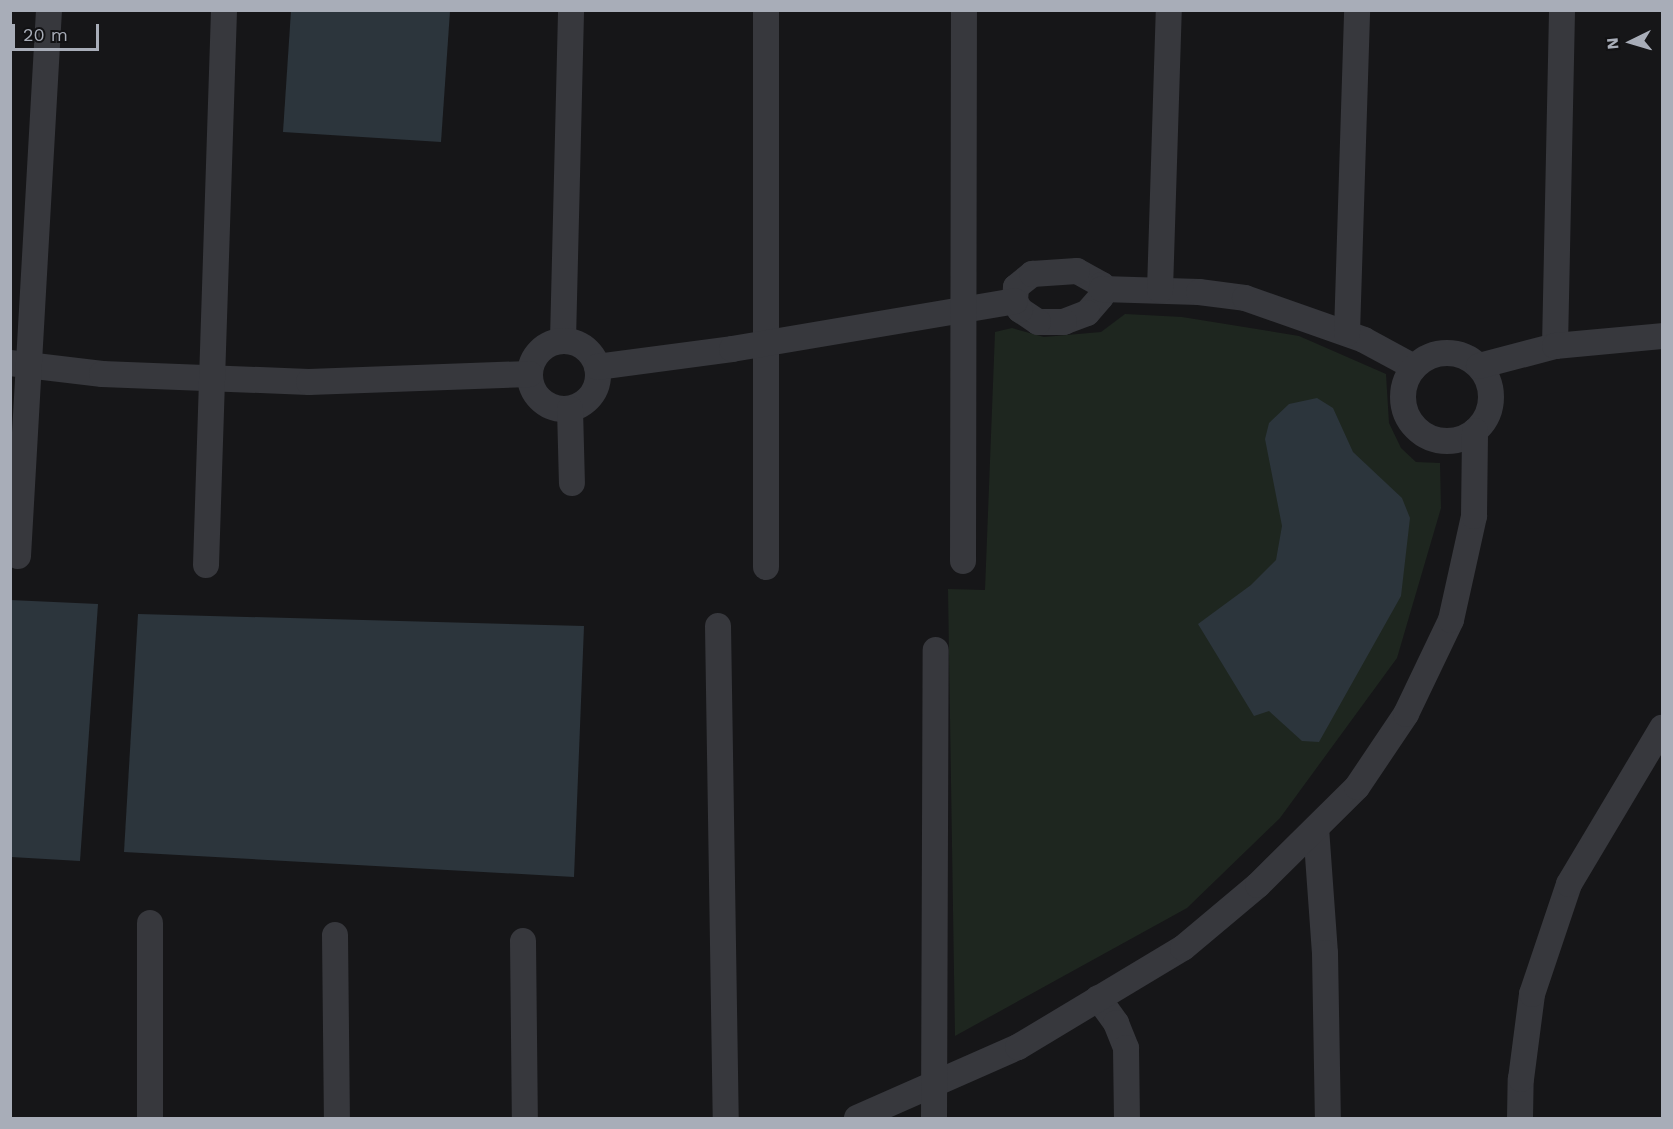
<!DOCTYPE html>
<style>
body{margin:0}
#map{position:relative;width:1673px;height:1129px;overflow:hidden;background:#161618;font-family:"Work Sans",sans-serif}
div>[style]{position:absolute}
.green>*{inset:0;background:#1e261f}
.water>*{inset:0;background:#2c353c}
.minor>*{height:26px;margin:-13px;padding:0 13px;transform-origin:13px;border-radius:13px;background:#37383d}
.minor>.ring{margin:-13px;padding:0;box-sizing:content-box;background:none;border:26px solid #37383d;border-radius:50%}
span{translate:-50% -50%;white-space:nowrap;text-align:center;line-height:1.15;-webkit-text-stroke:4.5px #111113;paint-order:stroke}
.frame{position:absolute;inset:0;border:12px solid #a8adb8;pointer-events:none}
.north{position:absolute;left:1601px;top:12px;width:60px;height:60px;-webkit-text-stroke:4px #111113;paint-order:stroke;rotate:265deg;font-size:16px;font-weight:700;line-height:24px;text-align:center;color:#a8adb8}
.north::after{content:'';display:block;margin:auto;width:21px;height:27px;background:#a8adb8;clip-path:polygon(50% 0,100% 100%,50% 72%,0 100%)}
.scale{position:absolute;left:12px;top:24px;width:87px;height:27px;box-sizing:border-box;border:3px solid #a8adb8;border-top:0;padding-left:8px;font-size:18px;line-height:21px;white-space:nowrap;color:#a8adb8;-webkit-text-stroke:4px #111113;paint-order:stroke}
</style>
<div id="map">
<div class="green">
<div style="clip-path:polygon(1125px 314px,1182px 317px,1299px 336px,1386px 374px,1389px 423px,1401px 448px,1416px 462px,1440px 463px,1441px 508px,1397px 658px,1280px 818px,1187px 908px,955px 1036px,948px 589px,985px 590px,995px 332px,1012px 328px,1044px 337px,1101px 332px)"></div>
</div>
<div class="water">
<div style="clip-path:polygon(291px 11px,450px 11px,441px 142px,283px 132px)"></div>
<div style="clip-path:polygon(1317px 398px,1333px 408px,1353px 452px,1402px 498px,1410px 518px,1401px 596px,1319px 742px,1302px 741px,1269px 711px,1254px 716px,1198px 624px,1251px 585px,1276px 560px,1282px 526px,1265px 439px,1269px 423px,1289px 404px)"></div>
<div style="clip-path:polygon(10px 600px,98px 604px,80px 861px,11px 857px)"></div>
<div style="clip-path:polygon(138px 614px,584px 626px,574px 877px,124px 852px)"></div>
</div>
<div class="minor">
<div style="left:766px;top:10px;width:557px;rotate:90deg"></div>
<div style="left:1077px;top:271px;width:29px;rotate:29deg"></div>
<div style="left:1102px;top:285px;width:12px;rotate:95deg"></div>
<div style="left:1101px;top:297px;width:21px;rotate:131deg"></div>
<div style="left:1087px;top:313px;width:25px;rotate:159deg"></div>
<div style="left:1064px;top:322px;width:26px;rotate:180deg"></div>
<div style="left:1038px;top:322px;width:22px;rotate:-146deg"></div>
<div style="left:1020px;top:310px;width:10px;rotate:-119deg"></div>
<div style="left:1015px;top:301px;width:14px;rotate:-86deg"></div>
<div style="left:1016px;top:287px;width:21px;rotate:-39deg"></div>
<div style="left:1032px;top:274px;width:45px;rotate:-3.8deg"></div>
<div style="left:1102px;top:289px;width:97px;rotate:1.8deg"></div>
<div style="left:1199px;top:292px;width:46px;rotate:7.4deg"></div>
<div style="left:1245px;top:298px;width:126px;rotate:19.4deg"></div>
<div style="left:1364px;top:340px;width:57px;rotate:28.4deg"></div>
<div style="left:1160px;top:290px;width:280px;rotate:-88.2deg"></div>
<div style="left:1347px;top:333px;width:323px;rotate:-88.2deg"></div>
<div style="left:563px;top:340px;width:330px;rotate:-88.6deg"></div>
<div class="ring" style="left:530px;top:341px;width:42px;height:42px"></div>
<div style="left:1555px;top:346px;width:336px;rotate:-88.8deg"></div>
<div class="ring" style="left:1403px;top:353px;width:62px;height:62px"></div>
<div style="left:10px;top:363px;width:93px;rotate:6.8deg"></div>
<div style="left:102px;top:374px;width:207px;rotate:2.2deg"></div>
<div style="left:309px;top:382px;width:221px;rotate:-2.1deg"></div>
<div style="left:1479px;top:366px;width:79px;rotate:-14.7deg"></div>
<div style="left:1555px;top:346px;width:107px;rotate:-5.3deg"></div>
<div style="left:597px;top:367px;width:136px;rotate:-7.6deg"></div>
<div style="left:732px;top:349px;width:287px;rotate:-9.6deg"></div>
<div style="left:570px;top:409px;width:74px;rotate:88.5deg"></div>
<div style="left:18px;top:556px;width:547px;rotate:-86.75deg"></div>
<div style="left:963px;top:561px;width:551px;rotate:-89.9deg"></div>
<div style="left:206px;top:565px;width:555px;rotate:-88.14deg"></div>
<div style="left:718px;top:626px;width:492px;rotate:89.1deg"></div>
<div style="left:1316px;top:828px;width:125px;rotate:85.9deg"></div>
<div style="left:1325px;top:953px;width:165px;rotate:89deg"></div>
<div style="left:150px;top:923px;width:195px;rotate:90deg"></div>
<div style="left:335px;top:935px;width:183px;rotate:89.4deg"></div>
<div style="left:523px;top:941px;width:177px;rotate:89.4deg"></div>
<div style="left:1098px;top:998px;width:31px;rotate:54deg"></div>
<div style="left:1116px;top:1023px;width:27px;rotate:68deg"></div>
<div style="left:1126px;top:1048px;width:70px;rotate:89.2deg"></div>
<div style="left:857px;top:1118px;width:176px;rotate:-23.8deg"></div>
<div style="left:1018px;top:1047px;width:192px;rotate:-31deg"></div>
<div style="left:1183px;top:948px;width:98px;rotate:-40deg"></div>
<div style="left:1258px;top:885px;width:139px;rotate:-44.7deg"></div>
<div style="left:1357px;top:787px;width:88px;rotate:-56.1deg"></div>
<div style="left:1406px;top:714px;width:104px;rotate:-64.4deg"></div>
<div style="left:1451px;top:620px;width:107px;rotate:-77.5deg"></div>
<div style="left:1474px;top:516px;width:85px;rotate:-89.3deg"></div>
<div style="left:934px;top:1118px;width:468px;rotate:-89.8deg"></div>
<div style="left:1520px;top:1118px;width:39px;rotate:-89deg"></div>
<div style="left:1521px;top:1079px;width:86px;rotate:-82.6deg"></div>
<div style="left:1532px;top:994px;width:116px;rotate:-71.4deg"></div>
<div style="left:1569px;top:884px;width:182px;rotate:-59.2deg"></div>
</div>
<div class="frame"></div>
<div class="north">N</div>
<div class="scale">20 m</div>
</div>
